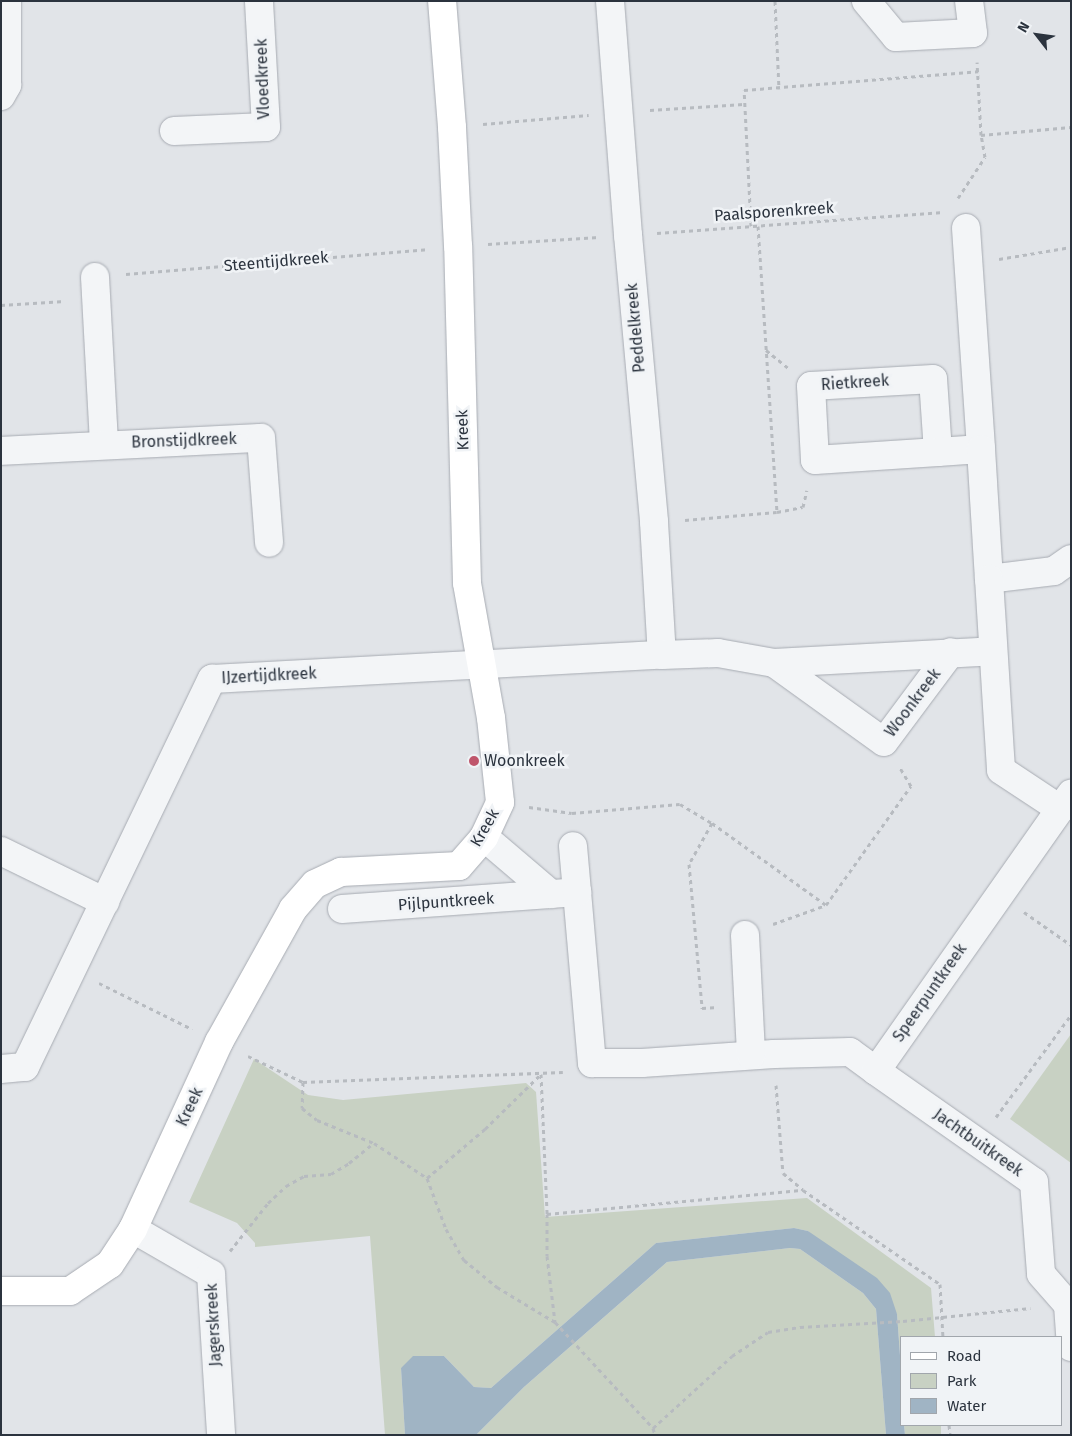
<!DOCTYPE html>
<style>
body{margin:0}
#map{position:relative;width:1072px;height:1436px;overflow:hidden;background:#e1e4e8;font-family:"Fira Sans",sans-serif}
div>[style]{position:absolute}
.green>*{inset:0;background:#c8d1c3}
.water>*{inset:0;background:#a0b4c4}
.path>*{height:3px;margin-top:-1.5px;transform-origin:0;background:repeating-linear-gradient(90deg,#b7bbc0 0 4px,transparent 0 8px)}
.roads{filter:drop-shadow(0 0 1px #a7abb2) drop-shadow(0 0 1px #a7abb2)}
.street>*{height:28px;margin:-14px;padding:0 14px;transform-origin:14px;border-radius:14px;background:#f3f5f7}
.secondary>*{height:28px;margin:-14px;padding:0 14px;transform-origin:14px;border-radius:14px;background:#fff}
.dots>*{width:14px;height:14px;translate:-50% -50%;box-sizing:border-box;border:2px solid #f0f3f6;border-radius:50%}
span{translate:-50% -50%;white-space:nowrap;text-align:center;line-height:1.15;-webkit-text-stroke:5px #f0f3f6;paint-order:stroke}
.street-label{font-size:16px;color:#2b333e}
.poi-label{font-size:16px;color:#2b333e}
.left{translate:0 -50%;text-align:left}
.frame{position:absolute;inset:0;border:2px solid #2b333e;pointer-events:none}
.legend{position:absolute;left:900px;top:1336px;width:162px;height:90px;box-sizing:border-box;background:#f0f3f6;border:1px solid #a1a6ac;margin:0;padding:6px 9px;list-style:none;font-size:15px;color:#2b333e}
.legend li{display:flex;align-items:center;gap:10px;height:25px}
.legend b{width:25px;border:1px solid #a1a6ac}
.north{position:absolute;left:1012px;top:10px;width:50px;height:50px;-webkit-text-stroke:4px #f0f3f6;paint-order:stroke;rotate:300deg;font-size:14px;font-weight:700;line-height:20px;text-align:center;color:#2b333e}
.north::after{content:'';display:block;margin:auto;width:18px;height:22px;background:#2b333e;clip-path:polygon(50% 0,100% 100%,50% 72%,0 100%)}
</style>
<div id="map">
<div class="green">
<div style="clip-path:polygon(1071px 1034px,1071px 1163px,1010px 1119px)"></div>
<div style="clip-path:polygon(254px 1059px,308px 1095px,343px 1100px,526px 1083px,536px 1092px,545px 1217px,807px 1198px,931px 1288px,935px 1337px,901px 1337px,901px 1369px,897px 1314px,808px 1231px,794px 1228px,656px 1243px,491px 1388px,474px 1387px,444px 1356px,401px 1368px,405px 1435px,385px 1435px,370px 1236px,255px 1247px,255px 1243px,237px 1223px,189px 1202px)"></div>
<div style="clip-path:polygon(790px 1248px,800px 1249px,863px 1293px,876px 1309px,886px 1435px,476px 1435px,524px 1387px,667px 1262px)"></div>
<div style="clip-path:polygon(904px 1425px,941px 1425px,941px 1435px,905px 1435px)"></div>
</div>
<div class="water">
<div style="clip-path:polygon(794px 1228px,808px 1231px,877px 1278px,890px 1293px,897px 1314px,901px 1369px,901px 1425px,904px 1425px,905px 1435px,886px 1435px,876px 1309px,863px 1293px,800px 1249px,790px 1248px,667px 1262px,524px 1387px,476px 1435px,405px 1435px,401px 1368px,413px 1356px,444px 1356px,474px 1387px,491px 1388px,656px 1243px)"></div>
</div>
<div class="path">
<div style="left:775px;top:1px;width:88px;rotate:87.4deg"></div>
<div style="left:650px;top:110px;width:94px;rotate:-3.7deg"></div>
<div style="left:483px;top:124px;width:106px;rotate:-4.9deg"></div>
<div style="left:981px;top:135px;width:90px;rotate:-5.1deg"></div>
<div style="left:958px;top:198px;width:49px;rotate:-56.6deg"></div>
<div style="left:985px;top:157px;width:22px;rotate:-100deg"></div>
<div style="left:981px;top:135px;width:73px;rotate:-93.1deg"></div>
<div style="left:751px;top:226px;width:136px;rotate:-92.9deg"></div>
<div style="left:744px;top:90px;width:235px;rotate:-4.6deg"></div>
<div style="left:758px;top:226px;width:287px;rotate:86.2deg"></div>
<div style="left:657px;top:233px;width:284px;rotate:-4.2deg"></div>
<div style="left:488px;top:244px;width:111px;rotate:-3.6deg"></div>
<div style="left:999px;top:259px;width:73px;rotate:-9.5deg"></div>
<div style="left:126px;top:274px;width:302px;rotate:-4.7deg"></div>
<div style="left:1px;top:305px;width:64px;rotate:-3.6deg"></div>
<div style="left:766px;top:350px;width:28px;rotate:39deg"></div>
<div style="left:685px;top:520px;width:92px;rotate:-5deg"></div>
<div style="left:777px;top:512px;width:26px;rotate:-11deg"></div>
<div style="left:803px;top:507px;width:17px;rotate:-77deg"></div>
<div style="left:529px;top:807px;width:43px;rotate:7.9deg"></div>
<div style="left:572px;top:813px;width:108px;rotate:-4.8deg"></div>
<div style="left:680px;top:804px;width:37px;rotate:31deg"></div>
<div style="left:712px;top:823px;width:140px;rotate:35.7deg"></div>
<div style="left:712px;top:823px;width:47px;rotate:119.3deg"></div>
<div style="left:689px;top:864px;width:145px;rotate:84.8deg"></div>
<div style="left:702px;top:1008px;width:16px;rotate:-4deg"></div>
<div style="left:1024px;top:912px;width:57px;rotate:35.1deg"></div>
<div style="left:773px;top:924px;width:56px;rotate:-19.7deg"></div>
<div style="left:826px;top:905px;width:146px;rotate:-54.5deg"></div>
<div style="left:911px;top:786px;width:21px;rotate:-121deg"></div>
<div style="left:99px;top:983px;width:104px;rotate:26.3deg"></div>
<div style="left:248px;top:1056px;width:61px;rotate:25.3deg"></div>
<div style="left:303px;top:1082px;width:260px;rotate:-2.2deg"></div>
<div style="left:303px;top:1082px;width:26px;rotate:92deg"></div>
<div style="left:302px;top:1108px;width:19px;rotate:39deg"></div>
<div style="left:317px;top:1120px;width:61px;rotate:22deg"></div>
<div style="left:374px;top:1143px;width:64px;rotate:33.4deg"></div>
<div style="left:427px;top:1178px;width:54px;rotate:69.6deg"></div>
<div style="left:446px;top:1229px;width:36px;rotate:60deg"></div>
<div style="left:464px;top:1260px;width:43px;rotate:39.3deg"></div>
<div style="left:497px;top:1287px;width:68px;rotate:31.1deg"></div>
<div style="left:555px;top:1322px;width:144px;rotate:47.2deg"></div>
<div style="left:653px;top:1428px;width:7px;rotate:74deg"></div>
<div style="left:776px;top:1085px;width:88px;rotate:85.5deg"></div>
<div style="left:783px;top:1173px;width:26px;rotate:40deg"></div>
<div style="left:803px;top:1190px;width:166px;rotate:34.5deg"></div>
<div style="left:940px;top:1284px;width:53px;rotate:86.8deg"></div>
<div style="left:996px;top:1117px;width:127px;rotate:-53.7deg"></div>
<div style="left:427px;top:1178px;width:76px;rotate:-40.2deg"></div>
<div style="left:485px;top:1129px;width:78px;rotate:-44.5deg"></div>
<div style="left:541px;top:1074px;width:140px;rotate:87.5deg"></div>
<div style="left:547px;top:1214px;width:257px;rotate:-5.4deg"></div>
<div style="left:547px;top:1214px;width:42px;rotate:90deg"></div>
<div style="left:547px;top:1256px;width:66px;rotate:83.1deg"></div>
<div style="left:230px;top:1251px;width:61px;rotate:-51.6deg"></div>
<div style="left:268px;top:1203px;width:25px;rotate:-43deg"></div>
<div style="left:286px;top:1186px;width:21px;rotate:-29deg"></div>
<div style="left:304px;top:1176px;width:27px;rotate:-4deg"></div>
<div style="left:331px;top:1174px;width:21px;rotate:-31deg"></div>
<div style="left:349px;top:1163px;width:32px;rotate:-39deg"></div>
<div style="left:949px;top:1425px;width:10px;rotate:84deg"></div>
<div style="left:653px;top:1428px;width:107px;rotate:-42.3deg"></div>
<div style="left:732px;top:1356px;width:43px;rotate:-33.7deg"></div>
<div style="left:768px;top:1332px;width:32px;rotate:-9deg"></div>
<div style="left:800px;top:1327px;width:103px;rotate:-3.3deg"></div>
<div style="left:903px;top:1321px;width:128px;rotate:-5.8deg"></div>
</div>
<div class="roads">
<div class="street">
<div style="left:610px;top:1px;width:235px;rotate:85.6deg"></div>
<div style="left:628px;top:235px;width:288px;rotate:84.8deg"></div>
<div style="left:654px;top:522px;width:133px;rotate:86.6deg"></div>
<div style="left:866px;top:1px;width:47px;rotate:50.2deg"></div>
<div style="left:896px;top:37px;width:77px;rotate:-3deg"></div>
<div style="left:973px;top:33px;width:32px;rotate:-97deg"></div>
<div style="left:1px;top:96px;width:13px;rotate:-61deg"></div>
<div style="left:7px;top:85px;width:84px;rotate:-90deg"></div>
<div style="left:174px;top:131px;width:92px;rotate:-2.5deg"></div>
<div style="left:266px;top:127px;width:126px;rotate:-93.2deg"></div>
<div style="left:966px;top:228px;width:222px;rotate:86.1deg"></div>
<div style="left:95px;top:277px;width:168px;rotate:86.9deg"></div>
<div style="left:1px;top:451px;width:260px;rotate:-2.9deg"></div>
<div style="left:261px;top:438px;width:105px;rotate:85.6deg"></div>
<div style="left:938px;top:452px;width:73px;rotate:-93.9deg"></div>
<div style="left:933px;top:379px;width:122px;rotate:176.7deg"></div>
<div style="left:811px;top:386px;width:74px;rotate:86.9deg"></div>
<div style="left:815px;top:460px;width:123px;rotate:-3.7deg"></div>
<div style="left:938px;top:452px;width:43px;rotate:-4deg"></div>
<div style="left:981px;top:449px;width:130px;rotate:86.5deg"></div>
<div style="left:1071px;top:559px;width:21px;rotate:145deg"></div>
<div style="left:1054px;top:571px;width:65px;rotate:173deg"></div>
<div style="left:989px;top:579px;width:191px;rotate:86.4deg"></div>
<div style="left:1001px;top:770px;width:71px;rotate:33.5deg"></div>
<div style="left:1060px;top:809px;width:19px;rotate:-54deg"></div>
<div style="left:774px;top:663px;width:135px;rotate:35.7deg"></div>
<div style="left:884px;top:742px;width:112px;rotate:-53.3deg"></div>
<div style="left:484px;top:837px;width:88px;rotate:40.4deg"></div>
<div style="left:1px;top:851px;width:116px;rotate:26.1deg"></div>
<div style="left:577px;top:892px;width:172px;rotate:85deg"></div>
<div style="left:592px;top:1063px;width:50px"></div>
<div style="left:642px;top:1063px;width:132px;rotate:-3.9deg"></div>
<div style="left:774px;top:1054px;width:76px;rotate:-1.5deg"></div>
<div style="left:850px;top:1052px;width:32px;rotate:36deg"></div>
<div style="left:876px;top:1071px;width:320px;rotate:-54.9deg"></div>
<div style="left:342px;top:909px;width:236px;rotate:-4.1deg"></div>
<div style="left:577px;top:892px;width:46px;rotate:-95deg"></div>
<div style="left:745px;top:935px;width:120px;rotate:87.1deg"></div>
<div style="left:1px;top:1069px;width:24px;rotate:-5deg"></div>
<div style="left:25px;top:1067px;width:431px;rotate:-64.3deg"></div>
<div style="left:212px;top:679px;width:451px;rotate:-3.1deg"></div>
<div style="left:662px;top:655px;width:56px;rotate:-2deg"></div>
<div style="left:718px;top:653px;width:57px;rotate:10.1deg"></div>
<div style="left:774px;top:663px;width:219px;rotate:-3.1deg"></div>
<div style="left:876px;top:1071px;width:193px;rotate:35.1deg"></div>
<div style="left:1034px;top:1182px;width:92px;rotate:85.6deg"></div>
<div style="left:1041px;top:1274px;width:41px;rotate:48.9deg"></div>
<div style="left:1068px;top:1305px;width:42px;rotate:85.9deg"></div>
<div style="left:133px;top:1229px;width:90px;rotate:30deg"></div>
<div style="left:211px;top:1274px;width:161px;rotate:86.4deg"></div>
</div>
<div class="secondary">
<div style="left:1px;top:1291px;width:69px"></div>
<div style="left:70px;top:1291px;width:48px;rotate:-34deg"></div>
<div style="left:110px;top:1264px;width:42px;rotate:-56.7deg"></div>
<div style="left:133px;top:1229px;width:206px;rotate:-65.3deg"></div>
<div style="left:219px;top:1042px;width:152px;rotate:-60.9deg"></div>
<div style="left:293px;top:909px;width:33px;rotate:-49deg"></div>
<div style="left:315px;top:884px;width:29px;rotate:-25deg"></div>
<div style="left:341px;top:872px;width:118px;rotate:-2.9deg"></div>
<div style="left:459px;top:866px;width:38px;rotate:-49deg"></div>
<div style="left:484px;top:837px;width:38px;rotate:-65deg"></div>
<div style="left:500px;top:802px;width:84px;rotate:-96.1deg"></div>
<div style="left:491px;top:718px;width:137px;rotate:-100.1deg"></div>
<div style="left:467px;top:583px;width:337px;rotate:-91.5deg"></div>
<div style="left:458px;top:246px;width:119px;rotate:-92.9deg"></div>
<div style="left:452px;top:127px;width:126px;rotate:-94.5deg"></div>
</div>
</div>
<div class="dots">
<div style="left:474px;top:761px;background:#bf556b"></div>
</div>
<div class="street-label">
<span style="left:263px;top:79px;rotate:-92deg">Vloedkreek</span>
<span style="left:774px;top:212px;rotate:-4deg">Paalsporenkreek</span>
<span style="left:276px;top:262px;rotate:-5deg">Steentijdkreek</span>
<span style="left:636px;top:328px;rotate:-95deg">Peddelkreek</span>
<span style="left:855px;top:383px;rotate:-4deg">Rietkreek</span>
<span style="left:463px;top:430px;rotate:-92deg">Kreek</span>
<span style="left:184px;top:441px;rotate:-2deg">Bronstijdkreek</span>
<span style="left:269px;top:676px;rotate:-3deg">IJzertijdkreek</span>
<span style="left:913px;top:703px;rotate:-53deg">Woonkreek</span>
<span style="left:485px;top:828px;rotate:-60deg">Kreek</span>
<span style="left:446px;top:902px;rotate:-4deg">Pijlpuntkreek</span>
<span style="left:930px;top:993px;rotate:-55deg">Speerpuntkreek</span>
<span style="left:190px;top:1107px;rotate:-65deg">Kreek</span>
<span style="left:978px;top:1143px;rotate:35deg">Jachtbuitkreek</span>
<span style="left:214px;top:1325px;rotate:-93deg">Jagerskreek</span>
</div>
<div class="poi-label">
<span class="left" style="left:484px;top:761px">Woonkreek</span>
</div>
<div class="frame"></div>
<ul class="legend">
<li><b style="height:6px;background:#fff"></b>Road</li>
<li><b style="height:14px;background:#c8d1c3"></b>Park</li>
<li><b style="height:14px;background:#a0b4c4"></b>Water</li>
</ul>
<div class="north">N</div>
</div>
